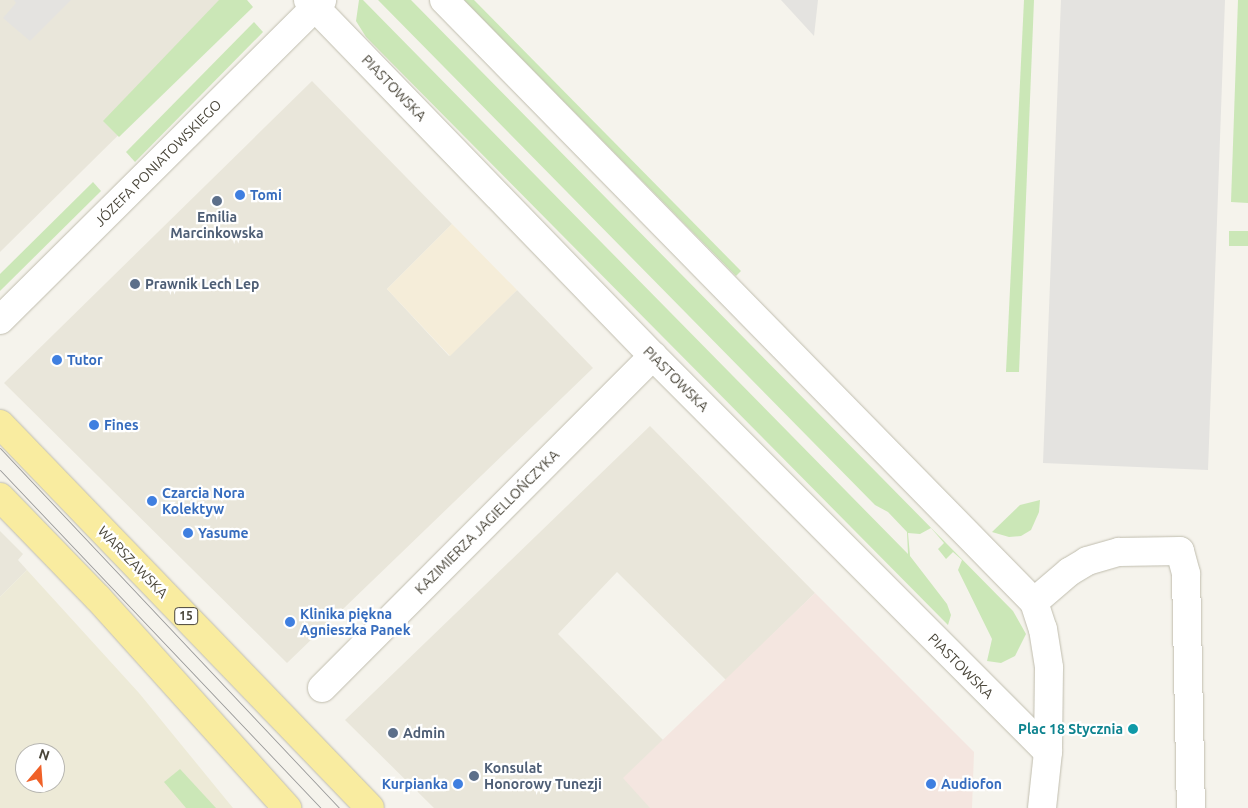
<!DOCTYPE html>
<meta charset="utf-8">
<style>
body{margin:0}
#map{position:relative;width:1248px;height:808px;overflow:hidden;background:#f5f3ec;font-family:Ubuntu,sans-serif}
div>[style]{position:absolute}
.residential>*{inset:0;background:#e9e6da}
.commercial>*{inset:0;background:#f5edd9}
.education>*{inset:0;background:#edead7}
.medical>*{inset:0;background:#f4e6e0}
.green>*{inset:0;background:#cbe7b7}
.parking>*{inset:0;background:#e4e3e0}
.roads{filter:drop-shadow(0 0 1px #c0bdae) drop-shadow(0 0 1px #c0bdae)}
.street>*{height:28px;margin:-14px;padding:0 14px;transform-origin:14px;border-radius:14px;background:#fff}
.primary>*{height:28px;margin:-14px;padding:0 14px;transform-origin:14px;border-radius:14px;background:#f9eca0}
.tram>*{height:1px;margin:-0.5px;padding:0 0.5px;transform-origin:0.5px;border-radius:0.5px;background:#999}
.dots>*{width:14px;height:14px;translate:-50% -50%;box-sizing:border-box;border:2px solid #fff;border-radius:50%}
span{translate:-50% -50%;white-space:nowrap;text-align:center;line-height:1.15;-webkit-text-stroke:4.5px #fff;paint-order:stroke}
.shield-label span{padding:1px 4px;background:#fff;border:1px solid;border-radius:4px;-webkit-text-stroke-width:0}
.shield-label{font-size:12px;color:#494539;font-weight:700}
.street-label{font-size:14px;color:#494539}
.shop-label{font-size:14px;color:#366cbe;font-weight:700}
.left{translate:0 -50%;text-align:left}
.right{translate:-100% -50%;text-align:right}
.service-label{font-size:14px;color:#4e5e75;font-weight:700}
.culture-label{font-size:14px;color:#0d838f;font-weight:700}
.north{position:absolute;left:15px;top:743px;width:50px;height:50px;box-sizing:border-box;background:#fff;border:1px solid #b6b5b0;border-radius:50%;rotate:18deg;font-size:14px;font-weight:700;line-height:20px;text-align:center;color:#494539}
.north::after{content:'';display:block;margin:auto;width:18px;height:22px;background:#f06128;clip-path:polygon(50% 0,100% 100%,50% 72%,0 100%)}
</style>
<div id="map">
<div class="residential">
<div style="clip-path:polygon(0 0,231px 0,243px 12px,0 252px)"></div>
<div style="clip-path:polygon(312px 81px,452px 224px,387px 289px,449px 356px,517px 290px,593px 368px,287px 663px,4px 383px)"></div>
<div style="clip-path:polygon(650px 426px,815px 593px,726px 680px,617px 572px,558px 634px,664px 741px,654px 751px,651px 808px,434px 808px,345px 720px)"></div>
<div style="clip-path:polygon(0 531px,23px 554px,18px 560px,27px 570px,0 597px)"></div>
</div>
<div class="commercial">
<div style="clip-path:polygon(452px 224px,517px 290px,450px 356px,387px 289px)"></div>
</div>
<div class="education">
<div style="clip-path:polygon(evenodd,27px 570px,139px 693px,233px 808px,0 808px,0 597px,27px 570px,25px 753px,55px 753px,55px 783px,25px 783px,25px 753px)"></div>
</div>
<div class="medical">
<div style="clip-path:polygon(815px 593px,974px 752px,972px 808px,650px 808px,623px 778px)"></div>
</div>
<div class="green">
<div style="clip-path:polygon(219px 0,247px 0,253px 7px,119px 137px,103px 121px)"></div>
<div style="clip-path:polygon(359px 0,363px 0,908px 554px,907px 532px,888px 512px,875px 505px,378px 0,411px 0,1013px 611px,1026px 634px,1015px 656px,1001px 663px,987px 661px,992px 639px,958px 570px,962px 560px,953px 552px,946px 559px,938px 549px,944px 543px,931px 528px,920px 534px,908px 533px,910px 556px,947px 604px,951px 615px,948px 625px,366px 37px,356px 21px)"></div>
<div style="clip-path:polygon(464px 0,474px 0,741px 271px,736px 276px)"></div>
<div style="clip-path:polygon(1024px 0,1034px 0,1019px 372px,1006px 372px)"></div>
<div style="clip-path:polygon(1238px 0,1248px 0,1248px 203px,1231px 202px)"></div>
<div style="clip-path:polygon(254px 22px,263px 32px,135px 162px,126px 152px)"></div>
<div style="clip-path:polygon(93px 182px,101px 191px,0 291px,0 274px)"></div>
<div style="clip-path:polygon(1229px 231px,1248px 231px,1248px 246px,1229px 246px)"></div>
<div style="clip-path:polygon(1040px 500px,1039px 512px,1031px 530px,1021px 536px,1009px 537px,992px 532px,1020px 505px)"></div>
<div style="clip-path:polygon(180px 769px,216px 808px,186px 808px,164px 782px)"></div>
</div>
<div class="parking">
<div style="clip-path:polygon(14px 0,71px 0,30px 41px,3px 18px,16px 3px)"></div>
<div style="clip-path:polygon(781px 0,818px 0,814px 36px)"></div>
<div style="clip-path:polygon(1061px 0,1225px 0,1208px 470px,1043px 463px)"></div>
</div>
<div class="roads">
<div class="street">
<div style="left:308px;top:0;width:496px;rotate:45.9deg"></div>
<div style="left:653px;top:356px;width:559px;rotate:45.07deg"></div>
<div style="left:444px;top:0;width:843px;rotate:45.58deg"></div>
<div style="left:1034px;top:602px;width:28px;rotate:72deg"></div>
<div style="left:1043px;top:629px;width:39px;rotate:81deg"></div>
<div style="left:1049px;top:668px;width:84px;rotate:90.7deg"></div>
<div style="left:1048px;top:752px;width:56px;rotate:96.1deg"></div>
<div style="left:0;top:320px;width:454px;rotate:-44.8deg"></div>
<div style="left:1034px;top:602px;width:46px;rotate:-40.6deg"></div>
<div style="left:1069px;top:572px;width:21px;rotate:-31deg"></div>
<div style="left:1087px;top:561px;width:33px;rotate:-16deg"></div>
<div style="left:1119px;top:552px;width:61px;rotate:-0.9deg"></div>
<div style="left:1180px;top:551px;width:24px;rotate:75deg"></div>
<div style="left:1186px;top:574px;width:234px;rotate:88.8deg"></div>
<div style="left:322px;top:688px;width:469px;rotate:-45.1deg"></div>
</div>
<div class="primary">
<div style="left:0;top:424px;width:533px;rotate:46.06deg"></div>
<div style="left:0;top:497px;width:141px;rotate:45.9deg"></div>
<div style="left:98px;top:598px;width:283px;rotate:48deg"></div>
</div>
</div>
<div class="tram">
<div style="left:0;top:448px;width:494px;rotate:46.7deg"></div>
<div style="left:0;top:470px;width:466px;rotate:46.5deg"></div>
</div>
<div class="dots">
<div style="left:240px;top:195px;background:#3f7fe0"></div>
<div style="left:217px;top:201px;background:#5c6f8a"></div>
<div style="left:135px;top:284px;background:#5c6f8a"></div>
<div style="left:57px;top:360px;background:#3f7fe0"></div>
<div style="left:94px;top:425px;background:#3f7fe0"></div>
<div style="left:152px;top:501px;background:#3f7fe0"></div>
<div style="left:188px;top:533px;background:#3f7fe0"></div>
<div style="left:290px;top:622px;background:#3f7fe0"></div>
<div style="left:1133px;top:729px;background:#0f9aa8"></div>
<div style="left:393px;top:733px;background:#5c6f8a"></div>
<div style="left:474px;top:776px;background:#5c6f8a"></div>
<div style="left:458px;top:784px;background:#3f7fe0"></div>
<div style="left:931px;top:784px;background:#3f7fe0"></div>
</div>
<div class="shield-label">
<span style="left:186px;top:616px">15</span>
</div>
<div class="street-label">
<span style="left:394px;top:88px;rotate:46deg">PIASTOWSKA</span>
<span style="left:158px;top:163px;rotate:-45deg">JÓZEFA PONIATOWSKIEGO</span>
<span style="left:676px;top:379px;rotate:45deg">PIASTOWSKA</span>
<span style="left:487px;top:522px;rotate:-45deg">KAZIMIERZA JAGIELLOŃCZYKA</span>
<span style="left:133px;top:562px;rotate:46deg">WARSZAWSKA</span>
<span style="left:961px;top:666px;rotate:45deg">PIASTOWSKA</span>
</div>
<div class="shop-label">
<span class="left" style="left:250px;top:195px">Tomi</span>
<span class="left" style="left:67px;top:360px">Tutor</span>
<span class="left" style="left:104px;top:425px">Fines</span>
<span class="left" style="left:162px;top:501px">Czarcia Nora<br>Kolektyw</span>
<span class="left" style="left:198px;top:533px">Yasume</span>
<span class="left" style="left:300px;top:622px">Klinika piękna<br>Agnieszka Panek</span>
<span class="right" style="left:448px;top:784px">Kurpianka</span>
<span class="left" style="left:941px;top:784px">Audiofon</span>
</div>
<div class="service-label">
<span style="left:217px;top:225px">Emilia<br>Marcinkowska</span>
<span class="left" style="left:145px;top:284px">Prawnik Lech Lep</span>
<span class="left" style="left:403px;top:733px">Admin</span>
<span class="left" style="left:484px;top:776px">Konsulat<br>Honorowy Tunezji</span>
</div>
<div class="culture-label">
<span class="right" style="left:1123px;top:729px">Plac 18 Stycznia</span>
</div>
<div class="north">N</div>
</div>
